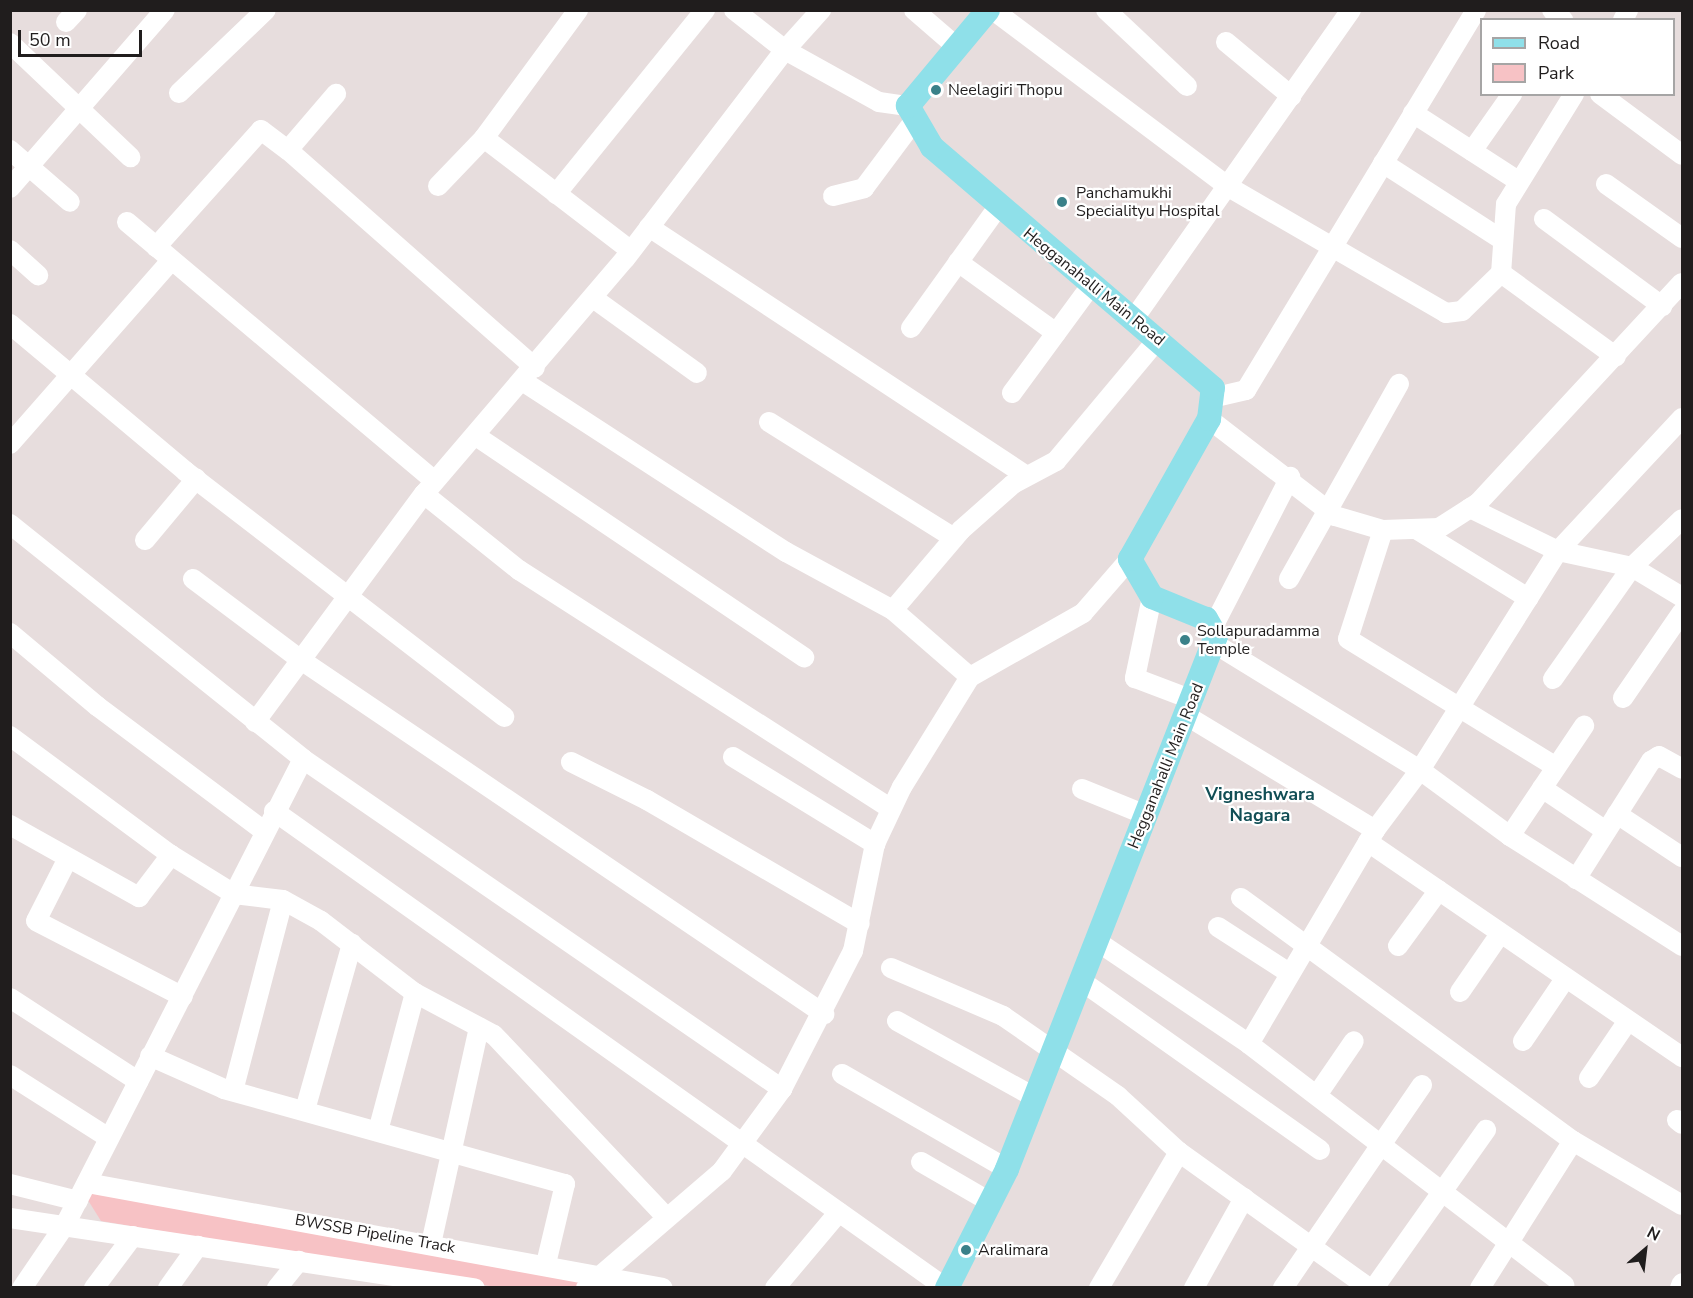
<!DOCTYPE html>
<style>
body{margin:0}
#map{position:relative;width:1693px;height:1298px;overflow:hidden;background:#e7dddd;font-family:"Nunito Sans",sans-serif}
div>[style]{position:absolute}
.green>*{inset:0;background:#f7c2c5}
.minor>*{height:20px;margin:-10px;padding:0 10px;transform-origin:10px;border-radius:10px;background:#fff}
.major>*{height:24px;margin:-12px;padding:0 12px;transform-origin:12px;border-radius:12px;background:#8fe0e9}
.dots>*{width:16px;height:16px;translate:-50% -50%;box-sizing:border-box;border:3px solid #fff;border-radius:50%}
span{translate:-50% -50%;white-space:nowrap;text-align:center;line-height:1.15;-webkit-text-stroke:4.5px #fff;paint-order:stroke}
.poi-label{font-size:16px;color:#201d1d}
.left{translate:0 -50%;text-align:left}
.street-label{font-size:16px;color:#201d1d}
.neighbourhood-label{font-size:18px;color:#114e55;font-weight:700}
.frame{position:absolute;inset:0;border:12px solid #201d1d;pointer-events:none}
.legend{position:absolute;left:1480px;top:18px;width:195px;height:78px;box-sizing:border-box;background:#fff;border:2px solid #a6a5a5;margin:0;padding:8px 10px;list-style:none;font-size:18px;color:#201d1d}
.legend li{display:flex;align-items:center;gap:12px;height:30px}
.legend b{width:30px;border:2px solid #a6a5a5}
.north{position:absolute;left:1615px;top:1220px;width:60px;height:60px;-webkit-text-stroke:4px #fff;paint-order:stroke;rotate:28deg;font-size:16px;font-weight:700;line-height:24px;text-align:center;color:#201d1d}
.north::after{content:'';display:block;margin:auto;width:21px;height:27px;background:#201d1d;clip-path:polygon(50% 0,100% 100%,50% 72%,0 100%)}
.scale{position:absolute;left:18px;top:30px;width:124px;height:27px;box-sizing:border-box;border:3px solid #201d1d;border-top:0;padding-left:8px;font-size:18px;line-height:21px;white-space:nowrap;color:#201d1d;-webkit-text-stroke:4px #fff;paint-order:stroke}
</style>
<div id="map">
<div class="green">
<div style="clip-path:polygon(90px 1187px,592px 1277px,582px 1287px,496px 1287px,101px 1221px,86px 1197px)"></div>
</div>
<div class="minor">
<div style="left:734px;top:10px;width:65px;rotate:38.1deg"></div>
<div style="left:785px;top:50px;width:54px;rotate:-48deg"></div>
<div style="left:914px;top:10px;width:58px;rotate:40.8deg"></div>
<div style="left:993px;top:10px;width:293px;rotate:36.9deg"></div>
<div style="left:1227px;top:186px;width:253px;rotate:30.1deg"></div>
<div style="left:1446px;top:313px;width:16px;rotate:-7deg"></div>
<div style="left:1462px;top:311px;width:54px;rotate:-44.3deg"></div>
<div style="left:1106px;top:10px;width:111px;rotate:43.2deg"></div>
<div style="left:1552px;top:10px;width:15px;rotate:42deg"></div>
<div style="left:1623px;top:20px;width:11px;rotate:-63deg"></div>
<div style="left:66px;top:22px;width:16px;rotate:-47deg"></div>
<div style="left:1226px;top:42px;width:85px;rotate:39.7deg"></div>
<div style="left:10px;top:43px;width:166px;rotate:43.5deg"></div>
<div style="left:179px;top:93px;width:120px;rotate:-43.7deg"></div>
<div style="left:1574px;top:94px;width:129px;rotate:121.7deg"></div>
<div style="left:1506px;top:204px;width:69px;rotate:94.1deg"></div>
<div style="left:1501px;top:273px;width:142px;rotate:36.1deg"></div>
<div style="left:1600px;top:94px;width:102px;rotate:36.6deg"></div>
<div style="left:1413px;top:113px;width:125px;rotate:32.9deg"></div>
<div style="left:484px;top:138px;width:185px;rotate:37.5deg"></div>
<div style="left:10px;top:150px;width:79px;rotate:40.9deg"></div>
<div style="left:288px;top:150px;width:329px;rotate:41.4deg"></div>
<div style="left:1472px;top:151px;width:70px;rotate:-54.9deg"></div>
<div style="left:1383px;top:163px;width:140px;rotate:32.8deg"></div>
<div style="left:1606px;top:184px;width:93px;rotate:35.4deg"></div>
<div style="left:438px;top:186px;width:66px;rotate:-46.2deg"></div>
<div style="left:484px;top:138px;width:159px;rotate:-53.7deg"></div>
<div style="left:10px;top:188px;width:236px;rotate:-49deg"></div>
<div style="left:556px;top:194px;width:237px;rotate:-51deg"></div>
<div style="left:833px;top:196px;width:32px;rotate:-14deg"></div>
<div style="left:864px;top:188px;width:84px;rotate:-53.3deg"></div>
<div style="left:1544px;top:219px;width:147px;rotate:36.4deg"></div>
<div style="left:127px;top:222px;width:402px;rotate:40.1deg"></div>
<div style="left:649px;top:227px;width:452px;rotate:33.4deg"></div>
<div style="left:156px;top:247px;width:157px;rotate:-48.1deg"></div>
<div style="left:261px;top:130px;width:34px;rotate:37deg"></div>
<div style="left:288px;top:150px;width:74px;rotate:-49.4deg"></div>
<div style="left:10px;top:250px;width:38px;rotate:42deg"></div>
<div style="left:958px;top:262px;width:121px;rotate:35.9deg"></div>
<div style="left:593px;top:298px;width:128px;rotate:35.8deg"></div>
<div style="left:1133px;top:320px;width:379px;rotate:-54.9deg"></div>
<div style="left:10px;top:324px;width:229px;rotate:40deg"></div>
<div style="left:185px;top:471px;width:403px;rotate:37.6deg"></div>
<div style="left:911px;top:328px;width:149px;rotate:-54.3deg"></div>
<div style="left:524px;top:382px;width:312px;rotate:33deg"></div>
<div style="left:786px;top:552px;width:122px;rotate:28.5deg"></div>
<div style="left:1012px;top:393px;width:132px;rotate:-53.7deg"></div>
<div style="left:1216px;top:397px;width:31px;rotate:-13deg"></div>
<div style="left:1246px;top:390px;width:444px;rotate:-58.8deg"></div>
<div style="left:1209px;top:419px;width:159px;rotate:37.6deg"></div>
<div style="left:1335px;top:516px;width:50px;rotate:16.3deg"></div>
<div style="left:1383px;top:530px;width:56px;rotate:-2deg"></div>
<div style="left:1439px;top:528px;width:46px;rotate:-32.7deg"></div>
<div style="left:1478px;top:503px;width:300px;rotate:-47.2deg"></div>
<div style="left:769px;top:422px;width:218px;rotate:32.1deg"></div>
<div style="left:476px;top:436px;width:396px;rotate:34deg"></div>
<div style="left:10px;top:444px;width:244px;rotate:-48.7deg"></div>
<div style="left:424px;top:494px;width:122px;rotate:38.7deg"></div>
<div style="left:519px;top:570px;width:442px;rotate:32.7deg"></div>
<div style="left:1470px;top:508px;width:98px;rotate:26deg"></div>
<div style="left:1558px;top:551px;width:182px;rotate:-47deg"></div>
<div style="left:10px;top:524px;width:376px;rotate:38.7deg"></div>
<div style="left:303px;top:759px;width:523px;rotate:117.05deg"></div>
<div style="left:65px;top:1225px;width:76px;rotate:124.3deg"></div>
<div style="left:1416px;top:529px;width:132px;rotate:31.6deg"></div>
<div style="left:1383px;top:530px;width:114px;rotate:107.8deg"></div>
<div style="left:1348px;top:639px;width:244px;rotate:31.6deg"></div>
<div style="left:145px;top:540px;width:80px;rotate:-50.1deg"></div>
<div style="left:193px;top:579px;width:135px;rotate:36.9deg"></div>
<div style="left:301px;top:660px;width:632px;rotate:34.09deg"></div>
<div style="left:1289px;top:579px;width:224px;rotate:-60.6deg"></div>
<div style="left:1152px;top:597px;width:83px;rotate:101.9deg"></div>
<div style="left:1135px;top:678px;width:62px;rotate:20.8deg"></div>
<div style="left:1213px;top:627px;width:169px;rotate:-62.8deg"></div>
<div style="left:10px;top:633px;width:114px;rotate:40deg"></div>
<div style="left:97px;top:706px;width:209px;rotate:36.8deg"></div>
<div style="left:1215px;top:644px;width:241px;rotate:31.6deg"></div>
<div style="left:1420px;top:770px;width:112px;rotate:36.3deg"></div>
<div style="left:1510px;top:836px;width:204px;rotate:32.6deg"></div>
<div style="left:970px;top:677px;width:102px;rotate:-139deg"></div>
<div style="left:893px;top:610px;width:105px;rotate:-49.6deg"></div>
<div style="left:961px;top:530px;width:69px;rotate:-41.5deg"></div>
<div style="left:1013px;top:484px;width:49px;rotate:-28.1deg"></div>
<div style="left:1056px;top:461px;width:159px;rotate:-50.1deg"></div>
<div style="left:1553px;top:679px;width:137px;rotate:-54.8deg"></div>
<div style="left:1632px;top:567px;width:69px;rotate:-43.8deg"></div>
<div style="left:1623px;top:698px;width:104px;rotate:-55.5deg"></div>
<div style="left:1187px;top:716px;width:220px;rotate:31.2deg"></div>
<div style="left:255px;top:722px;width:284px;rotate:-53.5deg"></div>
<div style="left:424px;top:494px;width:309px;rotate:-49.5deg"></div>
<div style="left:625px;top:259px;width:263px;rotate:-52.6deg"></div>
<div style="left:785px;top:50px;width:107px;rotate:29deg"></div>
<div style="left:879px;top:102px;width:29px;rotate:8deg"></div>
<div style="left:10px;top:736px;width:200px;rotate:36.5deg"></div>
<div style="left:171px;top:855px;width:74px;rotate:31.8deg"></div>
<div style="left:234px;top:894px;width:49px;rotate:7deg"></div>
<div style="left:283px;top:900px;width:43px;rotate:28.9deg"></div>
<div style="left:321px;top:921px;width:118px;rotate:37.5deg"></div>
<div style="left:415px;top:993px;width:89px;rotate:28deg"></div>
<div style="left:494px;top:1035px;width:250px;rotate:46.6deg"></div>
<div style="left:733px;top:757px;width:167px;rotate:31.5deg"></div>
<div style="left:303px;top:759px;width:582px;rotate:34.56deg"></div>
<div style="left:571px;top:762px;width:85px;rotate:26.6deg"></div>
<div style="left:647px;top:800px;width:246px;rotate:30.2deg"></div>
<div style="left:1542px;top:788px;width:77px;rotate:33.9deg"></div>
<div style="left:1082px;top:789px;width:69px;rotate:22.1deg"></div>
<div style="left:274px;top:811px;width:824px;rotate:35.37deg"></div>
<div style="left:1617px;top:814px;width:78px;rotate:33.5deg"></div>
<div style="left:10px;top:825px;width:148px;rotate:29.2deg"></div>
<div style="left:139px;top:897px;width:53px;rotate:-52.7deg"></div>
<div style="left:1510px;top:836px;width:133px;rotate:-56.1deg"></div>
<div style="left:1368px;top:842px;width:381px;rotate:34.4deg"></div>
<div style="left:67px;top:860px;width:68px;rotate:116.9deg"></div>
<div style="left:36px;top:921px;width:165px;rotate:27.3deg"></div>
<div style="left:1576px;top:879px;width:140px;rotate:-57.6deg"></div>
<div style="left:1651px;top:761px;width:9px;rotate:-32deg"></div>
<div style="left:1659px;top:756px;width:26px;rotate:29deg"></div>
<div style="left:1241px;top:898px;width:411px;rotate:36.2deg"></div>
<div style="left:1573px;top:1141px;width:126px;rotate:30.4deg"></div>
<div style="left:1218px;top:927px;width:85px;rotate:32.9deg"></div>
<div style="left:1095px;top:940px;width:186px;rotate:34deg"></div>
<div style="left:1249px;top:1044px;width:397px;rotate:37.4deg"></div>
<div style="left:1398px;top:946px;width:69px;rotate:-53.8deg"></div>
<div style="left:891px;top:968px;width:122px;rotate:23.2deg"></div>
<div style="left:1003px;top:1016px;width:140px;rotate:34.8deg"></div>
<div style="left:1118px;top:1096px;width:83px;rotate:42.6deg"></div>
<div style="left:1179px;top:1152px;width:234px;rotate:35.6deg"></div>
<div style="left:1080px;top:980px;width:294px;rotate:35.3deg"></div>
<div style="left:1460px;top:992px;width:70px;rotate:-55.4deg"></div>
<div style="left:10px;top:998px;width:153px;rotate:33deg"></div>
<div style="left:897px;top:1021px;width:159px;rotate:29deg"></div>
<div style="left:1523px;top:1041px;width:75px;rotate:-55.9deg"></div>
<div style="left:1249px;top:1044px;width:248px;rotate:-59.5deg"></div>
<div style="left:1375px;top:830px;width:75px;rotate:-53.1deg"></div>
<div style="left:1420px;top:770px;width:259px;rotate:-57.8deg"></div>
<div style="left:1558px;top:551px;width:76px;rotate:12.2deg"></div>
<div style="left:1632px;top:567px;width:58px;rotate:31deg"></div>
<div style="left:150px;top:1056px;width:81px;rotate:24deg"></div>
<div style="left:224px;top:1089px;width:354px;rotate:15.6deg"></div>
<div style="left:565px;top:1184px;width:82px;rotate:103.4deg"></div>
<div style="left:842px;top:1074px;width:190px;rotate:29.9deg"></div>
<div style="left:10px;top:1075px;width:117px;rotate:32.5deg"></div>
<div style="left:1589px;top:1078px;width:68px;rotate:-55.8deg"></div>
<div style="left:233px;top:1091px;width:197px;rotate:-75.3deg"></div>
<div style="left:1317px;top:1095px;width:65px;rotate:-55.6deg"></div>
<div style="left:305px;top:1110px;width:173px;rotate:-74.2deg"></div>
<div style="left:1677px;top:1120px;width:6px;rotate:39deg"></div>
<div style="left:378px;top:1131px;width:143px;rotate:-75deg"></div>
<div style="left:921px;top:1162px;width:80px;rotate:30.1deg"></div>
<div style="left:87px;top:1183px;width:585px;rotate:10.33deg"></div>
<div style="left:10px;top:1184px;width:70px;rotate:14deg"></div>
<div style="left:10px;top:1218px;width:470px;rotate:8.6deg"></div>
<div style="left:431px;top:1244px;width:222px;rotate:-77.5deg"></div>
<div style="left:94px;top:1288px;width:65px;rotate:-53.1deg"></div>
<div style="left:168px;top:1288px;width:52px;rotate:-54.5deg"></div>
<div style="left:277px;top:1288px;width:35px;rotate:-51deg"></div>
<div style="left:586px;top:1288px;width:179px;rotate:-40.7deg"></div>
<div style="left:722px;top:1171px;width:102px;rotate:-53.8deg"></div>
<div style="left:782px;top:1089px;width:155px;rotate:-62.8deg"></div>
<div style="left:853px;top:951px;width:109px;rotate:-78.4deg"></div>
<div style="left:875px;top:844px;width:63px;rotate:-64.7deg"></div>
<div style="left:902px;top:787px;width:129px;rotate:-58.3deg"></div>
<div style="left:970px;top:677px;width:130px;rotate:-29.5deg"></div>
<div style="left:1083px;top:613px;width:72px;rotate:-49deg"></div>
<div style="left:775px;top:1288px;width:99px;rotate:-49.9deg"></div>
<div style="left:1099px;top:1288px;width:158px;rotate:-59.5deg"></div>
<div style="left:1194px;top:1288px;width:103px;rotate:-60.9deg"></div>
<div style="left:1283px;top:1288px;width:246px;rotate:-55.6deg"></div>
<div style="left:1374px;top:1288px;width:194px;rotate:-54.7deg"></div>
<div style="left:1480px;top:1288px;width:174px;rotate:-57.7deg"></div>
<div style="left:1680px;top:1288px;width:5px;rotate:-68deg"></div>
</div>
<div class="major">
<div style="left:947px;top:1288px;width:133px;rotate:-63.2deg"></div>
<div style="left:1007px;top:1169px;width:573px;rotate:-68.59deg"></div>
<div style="left:1216px;top:636px;width:20px;rotate:-120deg"></div>
<div style="left:1206px;top:619px;width:58px;rotate:-157.8deg"></div>
<div style="left:1152px;top:597px;width:44px;rotate:-120.1deg"></div>
<div style="left:1130px;top:559px;width:161px;rotate:-60.6deg"></div>
<div style="left:1209px;top:419px;width:31px;rotate:-83deg"></div>
<div style="left:1213px;top:388px;width:370px;rotate:-139.4deg"></div>
<div style="left:932px;top:147px;width:48px;rotate:-120.3deg"></div>
<div style="left:908px;top:106px;width:125px;rotate:-50.2deg"></div>
</div>
<div class="dots">
<div style="left:936px;top:90px;background:#3a8189"></div>
<div style="left:1062px;top:202px;background:#3a8189"></div>
<div style="left:1185px;top:640px;background:#3a8189"></div>
<div style="left:966px;top:1250px;background:#3a8189"></div>
</div>
<div class="poi-label">
<span class="left" style="left:948px;top:90px">Neelagiri Thopu</span>
<span class="left" style="left:1076px;top:202px">Panchamukhi<br>Specialityu Hospital</span>
<span class="left" style="left:1197px;top:640px">Sollapuradamma<br>Temple</span>
<span class="left" style="left:978px;top:1250px">Aralimara</span>
</div>
<div class="street-label">
<span style="left:1094px;top:287px;rotate:39deg">Hegganahalli Main Road</span>
<span style="left:1166px;top:766px;rotate:-68deg">Hegganahalli Main Road</span>
<span style="left:375px;top:1234px;rotate:10deg">BWSSB Pipeline Track</span>
</div>
<div class="neighbourhood-label">
<span style="left:1260px;top:805px">Vigneshwara<br>Nagara</span>
</div>
<div class="frame"></div>
<ul class="legend">
<li><b style="height:8px;background:#8fe0e9"></b>Road</li>
<li><b style="height:16px;background:#f7c2c5"></b>Park</li>
</ul>
<div class="north">N</div>
<div class="scale">50 m</div>
</div>
